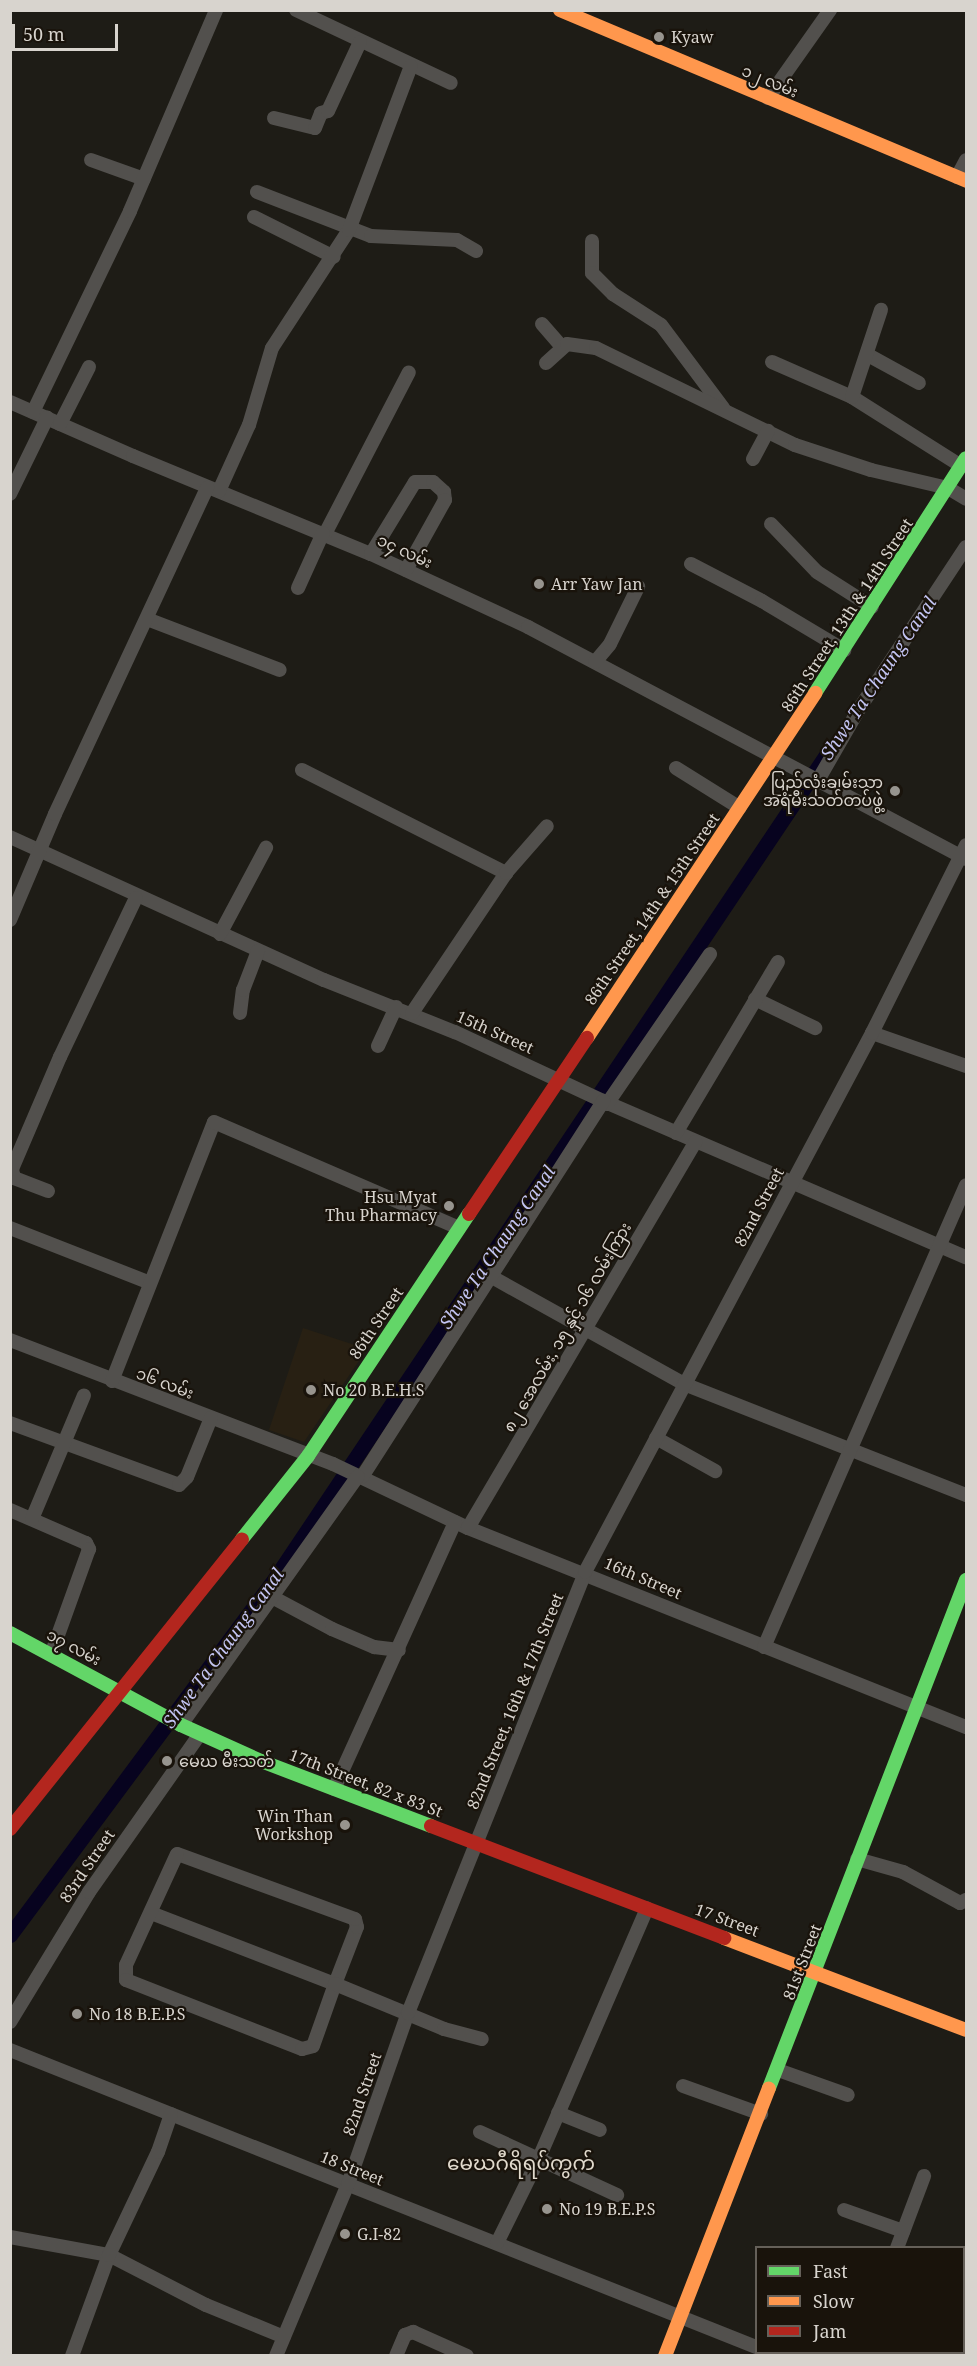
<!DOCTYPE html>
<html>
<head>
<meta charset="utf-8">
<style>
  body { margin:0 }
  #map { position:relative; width:977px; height:2366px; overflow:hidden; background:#1e1c16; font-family:"Noto Serif","Noto Sans Myanmar",serif }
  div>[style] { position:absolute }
  .built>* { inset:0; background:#282013 }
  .canal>* { height:15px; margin:-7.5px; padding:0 7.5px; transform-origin:7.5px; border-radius:7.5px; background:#07031f }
  .street>* { height:14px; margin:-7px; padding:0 7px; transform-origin:7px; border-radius:7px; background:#52504d }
  .fast>* { height:14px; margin:-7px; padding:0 7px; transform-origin:7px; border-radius:7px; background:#63d668 }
  .slow>* { height:14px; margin:-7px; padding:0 7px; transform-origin:7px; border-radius:7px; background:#ff974d }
  .jam>* { height:14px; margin:-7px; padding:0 7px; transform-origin:7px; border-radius:7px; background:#b3261e }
  .dots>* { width:16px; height:16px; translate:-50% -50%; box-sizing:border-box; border:3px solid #19130b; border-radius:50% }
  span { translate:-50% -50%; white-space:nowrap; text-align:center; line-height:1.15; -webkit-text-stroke:4.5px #19130b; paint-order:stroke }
  .poi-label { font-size:16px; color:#d8d4ce }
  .left { translate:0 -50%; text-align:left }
  .right { translate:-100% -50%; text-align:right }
  .street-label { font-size:16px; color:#d8d4ce }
  .water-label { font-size:18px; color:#c3c4f2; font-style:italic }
  .quarter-label { font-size:20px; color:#e2dbce }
  .frame { position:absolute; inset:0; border:12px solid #d8d4ce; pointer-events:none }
  .legend { position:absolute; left:755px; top:2246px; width:210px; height:108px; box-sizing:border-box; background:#19130b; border:2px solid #656059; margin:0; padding:8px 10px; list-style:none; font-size:18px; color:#d8d4ce }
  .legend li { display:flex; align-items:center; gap:12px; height:30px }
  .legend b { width:30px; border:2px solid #656059 }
  .scale { position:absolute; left:12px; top:24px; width:106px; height:27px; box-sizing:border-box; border:3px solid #d8d4ce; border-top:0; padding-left:8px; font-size:18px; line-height:21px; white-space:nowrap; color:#d8d4ce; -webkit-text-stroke:4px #19130b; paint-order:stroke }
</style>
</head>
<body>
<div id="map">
  <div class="built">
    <div style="clip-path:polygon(303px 1328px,367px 1349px,304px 1442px,269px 1430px)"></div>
  </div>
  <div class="canal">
    <div style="left:10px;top:1935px;width:437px;rotate:-53.4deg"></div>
    <div style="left:271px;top:1584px;width:1001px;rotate:-56.2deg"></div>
  </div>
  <div class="street">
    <div style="left:296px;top:10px;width:171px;rotate:25.2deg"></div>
    <div style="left:768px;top:98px;width:108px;rotate:-54.8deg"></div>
    <div style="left:274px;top:118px;width:42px;rotate:13.7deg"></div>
    <div style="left:315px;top:128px;width:16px;rotate:-68deg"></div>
    <div style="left:321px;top:113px;width:7px;rotate:-16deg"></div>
    <div style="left:328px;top:111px;width:76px;rotate:-65.1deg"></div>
    <div style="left:91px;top:160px;width:56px;rotate:19.7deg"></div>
    <div style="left:957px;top:177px;width:19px;rotate:-62deg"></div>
    <div style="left:257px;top:192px;width:122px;rotate:21.1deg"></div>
    <div style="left:371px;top:236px;width:86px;rotate:2.7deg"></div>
    <div style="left:457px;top:240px;width:22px;rotate:30deg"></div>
    <div style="left:254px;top:217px;width:89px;rotate:26.6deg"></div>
    <div style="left:592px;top:241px;width:32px;rotate:90deg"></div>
    <div style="left:592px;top:273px;width:30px;rotate:45deg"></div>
    <div style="left:613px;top:294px;width:57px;rotate:32.9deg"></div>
    <div style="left:661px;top:325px;width:104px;rotate:53.2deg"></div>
    <div style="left:542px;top:324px;width:30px;rotate:49deg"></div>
    <div style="left:868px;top:355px;width:58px;rotate:28.8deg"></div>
    <div style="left:772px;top:362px;width:87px;rotate:23.6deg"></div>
    <div style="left:852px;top:397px;width:129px;rotate:32.3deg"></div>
    <div style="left:546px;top:363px;width:28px;rotate:-42deg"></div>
    <div style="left:567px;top:344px;width:29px;rotate:8deg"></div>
    <div style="left:596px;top:348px;width:221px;rotate:26deg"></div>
    <div style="left:795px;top:445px;width:80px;rotate:18.2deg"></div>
    <div style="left:871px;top:470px;width:79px;rotate:13.2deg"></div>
    <div style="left:948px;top:488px;width:21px;rotate:31deg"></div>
    <div style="left:852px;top:397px;width:92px;rotate:-71.6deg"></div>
    <div style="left:10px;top:402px;width:134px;rotate:23.7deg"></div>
    <div style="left:133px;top:456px;width:257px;rotate:22.4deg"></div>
    <div style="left:371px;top:554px;width:173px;rotate:24.9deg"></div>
    <div style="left:528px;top:627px;width:496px;rotate:27.9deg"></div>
    <div style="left:33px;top:412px;width:223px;rotate:-64.2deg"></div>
    <div style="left:130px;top:211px;width:219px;rotate:-66.8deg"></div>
    <div style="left:60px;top:424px;width:64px;rotate:-63deg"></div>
    <div style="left:753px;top:459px;width:32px;rotate:-62deg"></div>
    <div style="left:219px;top:491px;width:72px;rotate:-65.6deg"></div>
    <div style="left:249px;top:425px;width:80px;rotate:-73.4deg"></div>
    <div style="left:272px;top:348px;width:141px;rotate:-56.9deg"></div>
    <div style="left:349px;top:230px;width:175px;rotate:-69.3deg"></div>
    <div style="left:10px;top:494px;width:85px;rotate:-64deg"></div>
    <div style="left:771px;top:524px;width:66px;rotate:46.2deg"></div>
    <div style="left:817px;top:572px;width:65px;rotate:32.5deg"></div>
    <div style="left:325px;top:534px;width:182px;rotate:-62.6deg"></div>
    <div style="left:371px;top:554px;width:84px;rotate:-58.6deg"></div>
    <div style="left:415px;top:482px;width:18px"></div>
    <div style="left:433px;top:482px;width:15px;rotate:42deg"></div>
    <div style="left:444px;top:492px;width:8px;rotate:83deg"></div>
    <div style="left:445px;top:500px;width:80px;rotate:119.1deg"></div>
    <div style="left:691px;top:564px;width:80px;rotate:27.5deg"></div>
    <div style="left:762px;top:601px;width:96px;rotate:30.9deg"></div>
    <div style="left:298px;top:588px;width:60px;rotate:-65.6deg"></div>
    <div style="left:147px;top:619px;width:142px;rotate:21deg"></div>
    <div style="left:595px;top:662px;width:23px;rotate:-50deg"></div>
    <div style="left:610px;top:644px;width:64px;rotate:-63.8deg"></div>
    <div style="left:676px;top:768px;width:75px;rotate:32deg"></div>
    <div style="left:302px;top:770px;width:229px;rotate:26.8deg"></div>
    <div style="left:817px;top:782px;width:84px;rotate:-60.1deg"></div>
    <div style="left:859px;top:709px;width:194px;rotate:-56.6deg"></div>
    <div style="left:10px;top:837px;width:345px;rotate:24.5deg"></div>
    <div style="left:324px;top:980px;width:141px;rotate:21.7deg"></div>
    <div style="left:455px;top:1032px;width:163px;rotate:25deg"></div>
    <div style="left:603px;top:1101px;width:395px;rotate:23.3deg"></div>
    <div style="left:10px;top:920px;width:115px;rotate:-67deg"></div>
    <div style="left:55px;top:814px;width:360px;rotate:-65deg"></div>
    <div style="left:220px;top:934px;width:98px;rotate:-61.9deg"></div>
    <div style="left:755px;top:999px;width:67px;rotate:25.8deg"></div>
    <div style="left:240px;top:1013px;width:23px;rotate:-83deg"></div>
    <div style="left:243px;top:990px;width:42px;rotate:-69deg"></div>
    <div style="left:412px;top:1013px;width:169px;rotate:-56.1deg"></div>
    <div style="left:506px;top:873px;width:62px;rotate:-48.9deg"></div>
    <div style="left:872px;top:1033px;width:100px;rotate:19.3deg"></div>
    <div style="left:378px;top:1046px;width:43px;rotate:-65.2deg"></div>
    <div style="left:607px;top:1104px;width:182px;rotate:-55.5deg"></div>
    <div style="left:676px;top:1133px;width:199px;rotate:-59.2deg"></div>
    <div style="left:48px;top:1191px;width:36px;rotate:-159deg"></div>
    <div style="left:14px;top:1178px;width:9px;rotate:-103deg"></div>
    <div style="left:12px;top:1169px;width:122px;rotate:-66.8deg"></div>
    <div style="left:60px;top:1057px;width:176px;rotate:-64.5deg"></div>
    <div style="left:10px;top:1228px;width:150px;rotate:21.4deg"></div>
    <div style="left:490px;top:1276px;width:222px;rotate:29.1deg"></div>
    <div style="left:684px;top:1384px;width:303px;rotate:21.5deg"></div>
    <div style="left:10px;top:1340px;width:346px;rotate:21deg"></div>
    <div style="left:333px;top:1464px;width:149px;rotate:25.4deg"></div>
    <div style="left:468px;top:1528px;width:536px;rotate:21.78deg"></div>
    <div style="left:112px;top:1381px;width:278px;rotate:-68.5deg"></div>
    <div style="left:214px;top:1122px;width:267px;rotate:23.4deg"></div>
    <div style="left:10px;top:1423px;width:180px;rotate:20.1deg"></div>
    <div style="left:179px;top:1485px;width:11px;rotate:-45deg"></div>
    <div style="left:187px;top:1477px;width:64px;rotate:-67.9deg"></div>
    <div style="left:656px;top:1438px;width:68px;rotate:29.2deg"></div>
    <div style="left:362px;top:1477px;width:447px;rotate:-57.3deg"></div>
    <div style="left:10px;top:1510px;width:83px;rotate:23.5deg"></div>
    <div style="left:86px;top:1543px;width:7px;rotate:63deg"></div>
    <div style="left:89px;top:1549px;width:109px;rotate:109.8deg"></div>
    <div style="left:32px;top:1519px;width:134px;rotate:-67.2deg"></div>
    <div style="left:468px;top:1528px;width:448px;rotate:-59.5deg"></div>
    <div style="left:272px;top:1597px;width:68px;rotate:28.1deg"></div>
    <div style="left:332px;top:1629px;width:46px;rotate:23.2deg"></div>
    <div style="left:374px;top:1647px;width:25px;rotate:7deg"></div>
    <div style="left:764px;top:1647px;width:504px;rotate:-66.38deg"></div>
    <div style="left:181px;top:1725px;width:305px;rotate:-54.6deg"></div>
    <div style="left:334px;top:1789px;width:293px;rotate:-65.6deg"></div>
    <div style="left:857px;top:1859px;width:48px;rotate:15.8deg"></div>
    <div style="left:903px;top:1872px;width:65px;rotate:28.5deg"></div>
    <div style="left:960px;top:1903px;width:7px;rotate:-27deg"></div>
    <div style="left:151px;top:1913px;width:197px;rotate:21.1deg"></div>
    <div style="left:335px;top:1984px;width:61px;rotate:-68.9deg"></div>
    <div style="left:357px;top:1927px;width:8px;rotate:-104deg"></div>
    <div style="left:355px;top:1919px;width:189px;rotate:-159.9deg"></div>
    <div style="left:177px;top:1854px;width:122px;rotate:114.7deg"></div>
    <div style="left:126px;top:1965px;width:15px;rotate:90deg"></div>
    <div style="left:126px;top:1980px;width:189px;rotate:21.4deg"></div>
    <div style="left:302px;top:2049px;width:11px;rotate:-15deg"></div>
    <div style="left:313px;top:2046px;width:66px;rotate:-70.5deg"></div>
    <div style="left:335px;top:1984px;width:118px;rotate:22.4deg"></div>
    <div style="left:444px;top:2029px;width:39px;rotate:15deg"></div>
    <div style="left:10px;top:2022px;width:152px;rotate:-58.7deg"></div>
    <div style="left:89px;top:1892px;width:193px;rotate:-54.9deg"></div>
    <div style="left:10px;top:2050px;width:803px;rotate:21.71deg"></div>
    <div style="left:778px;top:2070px;width:74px;rotate:19.7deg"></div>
    <div style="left:683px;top:2086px;width:83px;rotate:19.7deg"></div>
    <div style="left:558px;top:2113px;width:45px;rotate:22deg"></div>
    <div style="left:480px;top:2132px;width:151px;rotate:24.7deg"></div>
    <div style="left:844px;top:2210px;width:63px;rotate:19.6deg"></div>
    <div style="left:10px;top:2237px;width:101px;rotate:10.3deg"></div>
    <div style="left:109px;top:2255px;width:109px;rotate:27.3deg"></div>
    <div style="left:206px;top:2305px;width:84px;rotate:22.3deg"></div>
    <div style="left:497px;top:2243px;width:95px;rotate:-63.7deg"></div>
    <div style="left:539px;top:2158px;width:272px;rotate:-66.6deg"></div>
    <div style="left:897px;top:2248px;width:77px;rotate:-69.4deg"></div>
    <div style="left:770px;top:2352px;width:9px;rotate:27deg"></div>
    <div style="left:72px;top:2356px;width:108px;rotate:-69.9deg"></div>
    <div style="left:109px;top:2255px;width:114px;rotate:-64.6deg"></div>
    <div style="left:158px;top:2152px;width:40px;rotate:-71.1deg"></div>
    <div style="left:276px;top:2356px;width:186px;rotate:-67.3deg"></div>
    <div style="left:348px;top:2184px;width:181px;rotate:-70.7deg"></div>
    <div style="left:408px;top:2013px;width:475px;rotate:-68.1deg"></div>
    <div style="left:585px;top:1572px;width:611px;rotate:-61.97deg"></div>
    <div style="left:872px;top:1033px;width:210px;rotate:-63.4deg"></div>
    <div style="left:396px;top:2356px;width:23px;rotate:-67deg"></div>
    <div style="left:405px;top:2335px;width:9px;rotate:-21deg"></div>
    <div style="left:413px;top:2332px;width:59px;rotate:24deg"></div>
    <div style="left:859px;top:2356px;width:4px;rotate:-76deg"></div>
  </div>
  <div class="fast">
    <div style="left:815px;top:693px;width:279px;rotate:-57.3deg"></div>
    <div style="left:242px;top:1539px;width:106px;rotate:-51.5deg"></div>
    <div style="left:308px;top:1456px;width:291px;rotate:-56.4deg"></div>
    <div style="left:10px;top:1633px;width:194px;rotate:28.3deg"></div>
    <div style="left:181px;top:1725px;width:88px;rotate:24.2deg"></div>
    <div style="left:261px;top:1761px;width:182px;rotate:20.9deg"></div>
    <div style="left:769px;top:2088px;width:545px;rotate:-68.8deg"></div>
  </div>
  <div class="slow">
    <div style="left:560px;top:10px;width:441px;rotate:22.8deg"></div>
    <div style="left:587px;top:1038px;width:414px;rotate:-56.5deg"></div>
    <div style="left:724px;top:1938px;width:259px;rotate:20.8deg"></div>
    <div style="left:665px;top:2356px;width:287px;rotate:-68.8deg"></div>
  </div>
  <div class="jam">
    <div style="left:469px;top:1214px;width:212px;rotate:-56.2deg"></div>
    <div style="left:431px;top:1826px;width:314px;rotate:20.9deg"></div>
    <div style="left:10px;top:1829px;width:371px;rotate:-51.3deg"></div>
  </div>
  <div class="dots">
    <div style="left:659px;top:37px;background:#97948e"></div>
    <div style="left:539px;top:584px;background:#97948e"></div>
    <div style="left:895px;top:791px;background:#97948e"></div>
    <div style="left:449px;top:1206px;background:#97948e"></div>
    <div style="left:311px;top:1390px;background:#97948e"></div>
    <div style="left:167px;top:1761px;background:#97948e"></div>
    <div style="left:345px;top:1825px;background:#97948e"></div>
    <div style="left:77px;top:2014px;background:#97948e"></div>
    <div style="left:547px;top:2209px;background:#97948e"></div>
    <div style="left:345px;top:2234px;background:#97948e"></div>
  </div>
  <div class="poi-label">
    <span class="left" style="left:671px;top:37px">Kyaw</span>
    <span class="left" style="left:551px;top:584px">Arr Yaw Jan</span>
    <span class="right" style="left:883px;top:791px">ပြည်လုံးချမ်းသာ<br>အရံမီးသတ်တပ်ဖွဲ့</span>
    <span class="right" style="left:437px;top:1206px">Hsu Myat<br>Thu Pharmacy</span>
    <span class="left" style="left:323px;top:1390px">No 20 B.E.H.S</span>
    <span class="left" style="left:179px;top:1761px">မေဃ မီးသတ်</span>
    <span class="right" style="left:333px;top:1825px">Win Than<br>Workshop</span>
    <span class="left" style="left:89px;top:2014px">No 18 B.E.P.S</span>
    <span class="left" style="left:559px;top:2209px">No 19 B.E.P.S</span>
    <span class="left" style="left:357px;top:2234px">G.I-82</span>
  </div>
  <div class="street-label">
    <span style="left:770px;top:81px;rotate:23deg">၁၂ လမ်း</span>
    <span style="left:405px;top:551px;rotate:25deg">၁၄ လမ်း</span>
    <span style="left:847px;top:615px;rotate:-57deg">86th Street, 13th &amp; 14th Street</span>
    <span style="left:652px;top:909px;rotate:-56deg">86th Street, 14th &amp; 15th Street</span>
    <span style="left:495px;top:1032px;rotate:24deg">15th Street</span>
    <span style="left:759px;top:1207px;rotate:-62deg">82nd Street</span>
    <span style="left:376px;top:1323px;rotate:-56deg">86th Street</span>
    <span style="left:567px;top:1327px;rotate:-60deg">၈၂ အေလမ်း, ၁၅ နှင့် ၁၆ လမ်းကြား</span>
    <span style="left:165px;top:1383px;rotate:21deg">၁၆ လမ်း</span>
    <span style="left:643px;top:1578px;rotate:23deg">16th Street</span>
    <span style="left:74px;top:1647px;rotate:28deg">၁၇ လမ်း</span>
    <span style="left:515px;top:1701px;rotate:-68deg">82nd Street, 16th &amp; 17th Street</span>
    <span style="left:366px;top:1783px;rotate:21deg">17th Street, 82 x 83 St</span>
    <span style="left:87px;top:1866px;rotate:-56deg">83rd Street</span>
    <span style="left:727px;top:1920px;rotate:20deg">17 Street</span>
    <span style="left:802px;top:1962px;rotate:-69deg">81st Street</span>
    <span style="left:362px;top:2094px;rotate:-71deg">82nd Street</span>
    <span style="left:352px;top:2168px;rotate:22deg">18 Street</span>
  </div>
  <div class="water-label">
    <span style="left:878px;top:678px;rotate:-56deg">Shwe Ta Chaung Canal</span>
    <span style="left:497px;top:1247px;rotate:-56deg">Shwe Ta Chaung Canal</span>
    <span style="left:223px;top:1648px;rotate:-54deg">Shwe Ta Chaung Canal</span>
  </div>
  <div class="quarter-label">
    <span style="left:521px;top:2162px">မေဃဂီရိရပ်ကွက်</span>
  </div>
  <div class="frame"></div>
  <ul class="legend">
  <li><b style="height:8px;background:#63d668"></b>Fast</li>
  <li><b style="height:8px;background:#ff974d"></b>Slow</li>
  <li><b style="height:8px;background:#b3261e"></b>Jam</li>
  </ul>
  <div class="scale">50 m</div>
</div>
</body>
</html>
